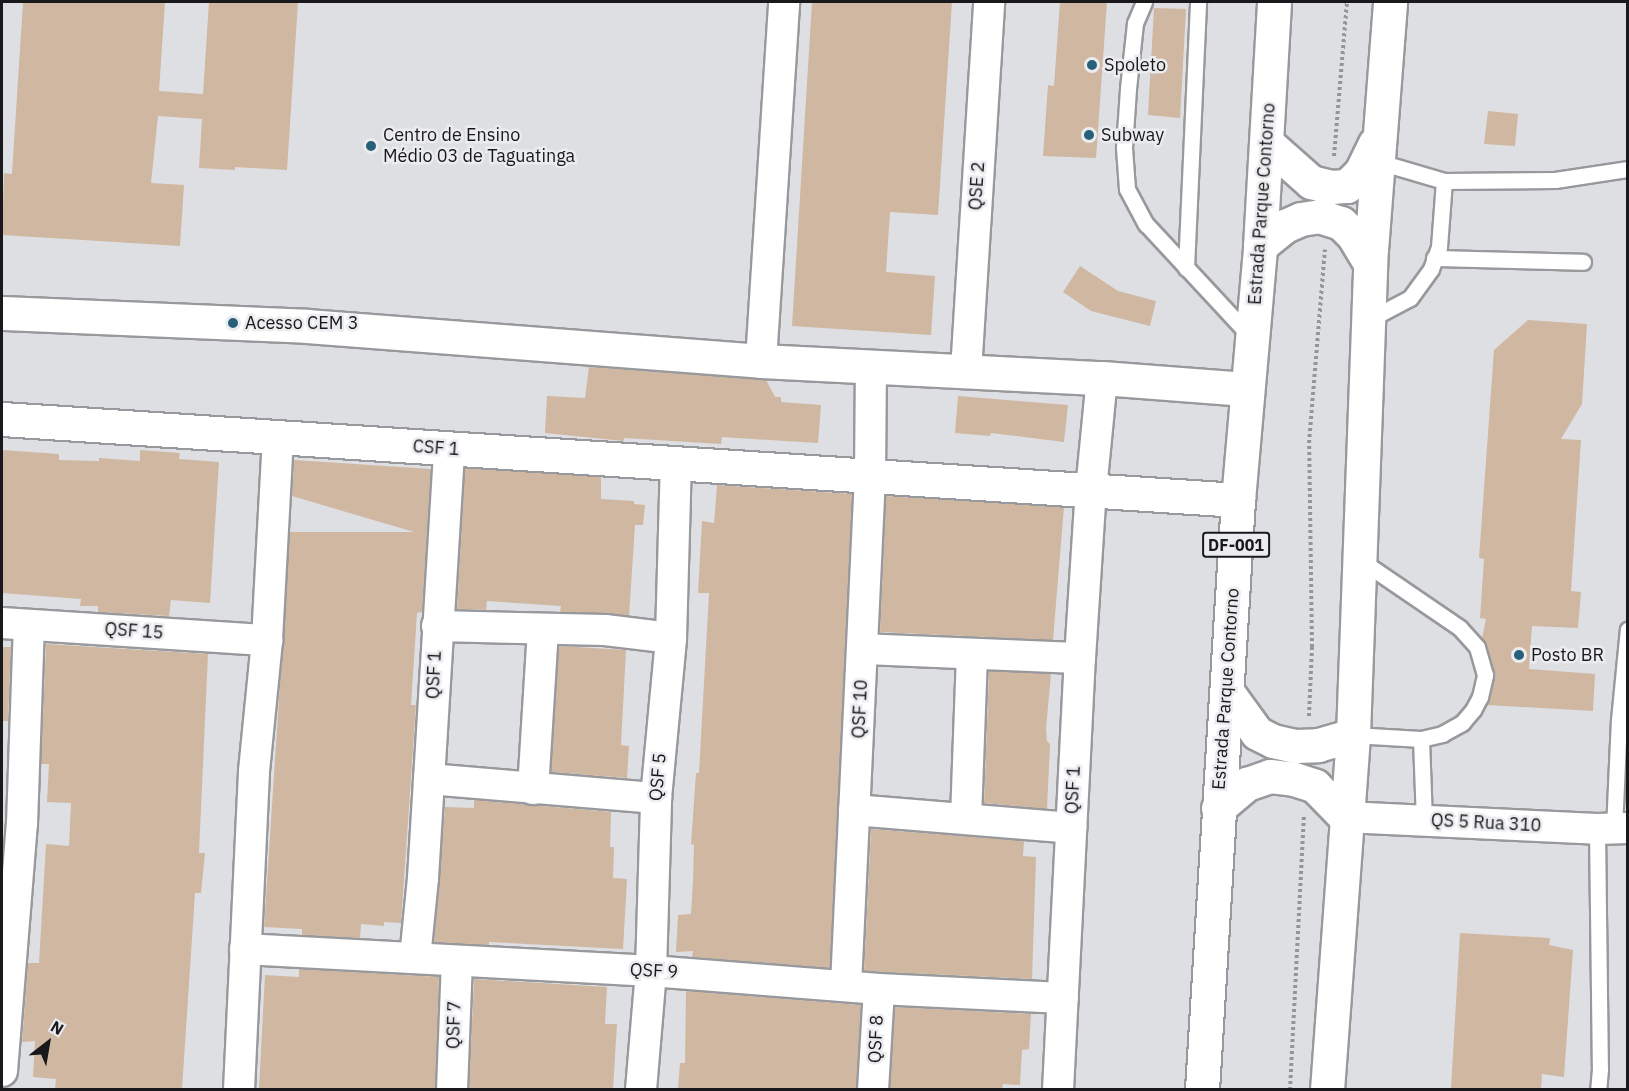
<!DOCTYPE html>
<html>
<head>
<meta charset="utf-8">
<style>
  body { margin:0 }
  #map { position:relative; width:1629px; height:1091px; overflow:hidden; background:#dedfe2; font-family:"IBM Plex Sans",sans-serif }
  div>[style] { position:absolute }
  .building>* { inset:0; background:#d0b7a2 }
  .path>* { height:4px; margin-top:-2px; transform-origin:0; background:repeating-linear-gradient(90deg,#959598 0 3px,transparent 0 6px) }
  .roads { filter:drop-shadow(2px 0 #98999c) drop-shadow(-2px 0 #98999c) drop-shadow(0 2px #98999c) drop-shadow(0 -2px #98999c) }
  .lane>* { height:15px; margin:-7.5px; padding:0 7.5px; transform-origin:7.5px; border-radius:7.5px; background:#fff }
  .street>* { height:30px; margin:-15px; padding:0 15px; transform-origin:15px; border-radius:15px; background:#fff }
  .secondary>* { height:33px; margin:-16.5px; padding:0 16.5px; transform-origin:16.5px; border-radius:16.5px; background:#fff }
  .highway>* { height:33px; margin:-16.5px; padding:0 16.5px; transform-origin:16.5px; border-radius:16.5px; background:#fff }
  .dots>* { width:16px; height:16px; translate:-50% -50%; box-sizing:border-box; border:3px solid #ebecef; border-radius:50% }
  span { translate:-50% -50%; white-space:nowrap; text-align:center; line-height:1.15; -webkit-text-stroke:5px #ebecef; paint-order:stroke }
  .shield-label span { padding:2px 4px; background:#ebecef; border:2px solid; border-radius:4px; -webkit-text-stroke-width:0 }
  .shield-label { font-size:16px; color:#19191b; font-weight:700 }
  .poi-label { font-size:18px; color:#19191b }
  .left { translate:0 -50%; text-align:left }
  .street-label { font-size:18px; color:#19191b }
  .frame { position:absolute; inset:0; border:3px solid #19191b; pointer-events:none }
  .north { position:absolute; left:18px; top:1013px; width:60px; height:60px; -webkit-text-stroke:4px #ebecef; paint-order:stroke; rotate:31deg; font-size:16px; font-weight:700; line-height:24px; text-align:center; color:#19191b }
  .north::after { content:''; display:block; margin:auto; width:21px; height:27px; background:#19191b; clip-path:polygon(50% 0,100% 100%,50% 72%,0 100%) }
</style>
</head>
<body>
<div id="map">
  <div class="building">
    <div style="clip-path:polygon(23px 2px,165px 2px,159px 91px,203px 94px,209px 2px,298px 2px,287px 170px,235px 167px,235px 170px,199px 168px,202px 119px,158px 116px,151px 183px,184px 185px,180px 246px,2px 235px,4px 173px,12px 174px)"></div>
    <div style="clip-path:polygon(812px 2px,952px 2px,938px 215px,890px 212px,886px 272px,935px 276px,931px 335px,792px 326px)"></div>
    <div style="clip-path:polygon(1060px 2px,1107px 2px,1096px 158px,1043px 156px,1048px 85px,1054px 86px)"></div>
    <div style="clip-path:polygon(1154px 8px,1186px 9px,1180px 118px,1148px 115px)"></div>
    <div style="clip-path:polygon(1488px 111px,1518px 114px,1515px 146px,1484px 144px)"></div>
    <div style="clip-path:polygon(1080px 266px,1118px 291px,1156px 301px,1150px 326px,1091px 311px,1063px 292px)"></div>
    <div style="clip-path:polygon(1528px 320px,1587px 324px,1582px 404px,1561px 439px,1581px 440px,1571px 591px,1581px 592px,1578px 628px,1532px 626px,1529px 669px,1595px 674px,1593px 711px,1487px 705px,1494px 673px,1482px 638px,1486px 619px,1480px 618px,1484px 559px,1479px 558px,1494px 350px)"></div>
    <div style="clip-path:polygon(589px 367px,766px 380px,775px 397px,781px 397px,781px 402px,821px 405px,818px 443px,722px 437px,721px 444px,624px 438px,624px 441px,545px 433px,547px 396px,585px 398px)"></div>
    <div style="clip-path:polygon(958px 396px,1068px 405px,1064px 442px,991px 433px,990px 436px,955px 433px)"></div>
    <div style="clip-path:polygon(2px 450px,59px 454px,59px 460px,99px 461px,99px 458px,140px 461px,140px 450px,180px 453px,179px 459px,219px 462px,210px 603px,171px 600px,169px 616px,98px 612px,98px 606px,80px 606px,81px 599px,2px 593px)"></div>
    <div style="clip-path:polygon(294px 460px,431px 469px,422px 612px,417px 613px,411px 705px,416px 705px,401px 923px,384px 922px,384px 926px,361px 924px,360px 938px,302px 935px,302px 929px,264px 927px,290px 532px,414px 532px,292px 496px)"></div>
    <div style="clip-path:polygon(465px 468px,601px 477px,601px 499px,634px 501px,634px 504px,645px 505px,643px 525px,635px 525px,629px 616px,560px 612px,561px 606px,487px 601px,486px 610px,457px 609px)"></div>
    <div style="clip-path:polygon(717px 485px,852px 494px,830px 968px,692px 957px,693px 951px,676px 952px,678px 915px,691px 914px,693px 880px,694px 845px,691px 844px,696px 773px,699px 773px,709px 593px,698px 593px,702px 521px,714px 523px)"></div>
    <div style="clip-path:polygon(886px 496px,1064px 507px,1053px 640px,880px 632px)"></div>
    <div style="clip-path:polygon(46px 644px,208px 654px,199px 853px,205px 853px,201px 893px,195px 893px,182px 1089px,55px 1089px,56px 1079px,33px 1077px,35px 1041px,22px 1042px,28px 963px,39px 963px,46px 844px,69px 846px,71px 803px,47px 802px,49px 764px,41px 764px)"></div>
    <div style="clip-path:polygon(559px 646px,626px 650px,621px 745px,629px 746px,627px 778px,551px 772px)"></div>
    <div style="clip-path:polygon(2px 647px,11px 647px,8px 721px,2px 721px)"></div>
    <div style="clip-path:polygon(989px 671px,1051px 674px,1046px 729px,1047px 741px,1050px 744px,1047px 809px,984px 803px)"></div>
    <div style="clip-path:polygon(474px 800px,611px 812px,610px 847px,614px 847px,613px 878px,627px 879px,623px 949px,489px 942px,489px 945px,434px 942px,445px 807px,474px 808px)"></div>
    <div style="clip-path:polygon(871px 829px,1024px 841px,1023px 856px,1036px 857px,1032px 979px,864px 971px)"></div>
    <div style="clip-path:polygon(1460px 933px,1550px 938px,1549px 945px,1573px 950px,1564px 1077px,1542px 1074px,1541px 1089px,1451px 1089px)"></div>
    <div style="clip-path:polygon(299px 969px,439px 977px,435px 1089px,259px 1089px,265px 975px,299px 977px)"></div>
    <div style="clip-path:polygon(474px 979px,607px 987px,605px 1024px,617px 1024px,613px 1089px,469px 1089px)"></div>
    <div style="clip-path:polygon(686px 991px,861px 1005px,856px 1089px,678px 1089px,680px 1063px,685px 1063px)"></div>
    <div style="clip-path:polygon(895px 1007px,1031px 1014px,1029px 1049px,1022px 1050px,1020px 1085px,1003px 1084px,1002px 1089px,890px 1089px)"></div>
  </div>
  <div class="path">
    <div style="left:1334px;top:156px;width:155px;rotate:-85.2deg"></div>
    <div style="left:1309px;top:716px;width:69px;rotate:-87.5deg"></div>
    <div style="left:1312px;top:647px;width:204px;rotate:-90.8deg"></div>
    <div style="left:1309px;top:443px;width:194px;rotate:-85.3deg"></div>
    <div style="left:1290px;top:1090px;width:274px;rotate:-87.1deg"></div>
  </div>
  <div class="roads">
    <div class="lane">
      <div style="left:1144px;top:2px;width:23px;rotate:113deg"></div>
      <div style="left:1135px;top:23px;width:66px;rotate:96.1deg"></div>
      <div style="left:1128px;top:89px;width:59px;rotate:93.9deg"></div>
      <div style="left:1124px;top:148px;width:41px;rotate:85.8deg"></div>
      <div style="left:1127px;top:189px;width:40px;rotate:62deg"></div>
      <div style="left:1146px;top:224px;width:154px;rotate:47.1deg"></div>
      <div style="left:1376px;top:161px;width:71px;rotate:16.4deg"></div>
      <div style="left:1444px;top:181px;width:111px;rotate:-0.5deg"></div>
      <div style="left:1555px;top:180px;width:74px;rotate:-8.6deg"></div>
      <div style="left:1434px;top:258px;width:149px;rotate:1.5deg"></div>
      <div style="left:1186px;top:268px;width:266px;rotate:-87.4deg"></div>
      <div style="left:1368px;top:320px;width:47px;rotate:-27.6deg"></div>
      <div style="left:1410px;top:298px;width:36px;rotate:-54deg"></div>
      <div style="left:1431px;top:269px;width:23px;rotate:-70deg"></div>
      <div style="left:1439px;top:247px;width:66px;rotate:-85.7deg"></div>
      <div style="left:1353px;top:735px;width:68px;rotate:3.4deg"></div>
      <div style="left:1421px;top:739px;width:22px;rotate:-13deg"></div>
      <div style="left:1442px;top:734px;width:23px;rotate:-29deg"></div>
      <div style="left:1462px;top:723px;width:17px;rotate:-50deg"></div>
      <div style="left:1473px;top:710px;width:15px;rotate:-62deg"></div>
      <div style="left:1480px;top:697px;width:23px;rotate:-77deg"></div>
      <div style="left:1485px;top:675px;width:29px;rotate:-106deg"></div>
      <div style="left:1477px;top:647px;width:25px;rotate:-132deg"></div>
      <div style="left:1460px;top:628px;width:122px;rotate:-145.7deg"></div>
      <div style="left:1421px;top:739px;width:80px;rotate:87.9deg"></div>
      <div style="left:1597px;top:829px;width:240px;rotate:89.3deg"></div>
      <div style="left:1600px;top:1069px;width:21px;rotate:95deg"></div>
      <div style="left:1614px;top:829px;width:109px;rotate:-87.4deg"></div>
      <div style="left:1619px;top:720px;width:91px;rotate:-84.4deg"></div>
    </div>
    <div class="street">
      <div style="left:761px;top:361px;width:360px;rotate:-86.3deg"></div>
      <div style="left:966px;top:371px;width:370px;rotate:-86.4deg"></div>
      <div style="left:2px;top:623px;width:266px;rotate:3.7deg"></div>
      <div style="left:437px;top:626px;width:168px;rotate:1.4deg"></div>
      <div style="left:605px;top:630px;width:66px;rotate:6.9deg"></div>
      <div style="left:863px;top:649px;width:217px;rotate:2.4deg"></div>
      <div style="left:429px;top:779px;width:228px;rotate:4.8deg"></div>
      <div style="left:533px;top:789px;width:159px;rotate:-86.4deg"></div>
      <div style="left:854px;top:810px;width:218px;rotate:4.7deg"></div>
      <div style="left:1345px;top:817px;width:252px;rotate:2.7deg"></div>
      <div style="left:1597px;top:829px;width:31px;rotate:-2deg"></div>
      <div style="left:966px;top:818px;width:164px;rotate:-87.9deg"></div>
      <div style="left:245px;top:949px;width:407px;rotate:3.1deg"></div>
      <div style="left:651px;top:971px;width:229px;rotate:4.5deg"></div>
      <div style="left:879px;top:989px;width:184px;rotate:2.8deg"></div>
      <div style="left:415px;top:958px;width:80px;rotate:-84.3deg"></div>
      <div style="left:423px;top:878px;width:430px;rotate:-86.5deg"></div>
      <div style="left:846px;top:985px;width:509px;rotate:-87.3deg"></div>
      <div style="left:870px;top:477px;width:110px;rotate:-89.5deg"></div>
      <div style="left:2px;top:1071px;width:248px;rotate:-85.4deg"></div>
      <div style="left:22px;top:824px;width:199px;rotate:-88deg"></div>
      <div style="left:239px;top:1090px;width:319px;rotate:-87.3deg"></div>
      <div style="left:254px;top:771px;width:132px;rotate:-84.3deg"></div>
      <div style="left:267px;top:640px;width:202px;rotate:-86.9deg"></div>
      <div style="left:452px;top:1090px;width:129px;rotate:-87.8deg"></div>
      <div style="left:641px;top:1090px;width:119px;rotate:-85.2deg"></div>
      <div style="left:651px;top:971px;width:173px;rotate:-88.3deg"></div>
      <div style="left:656px;top:798px;width:161px;rotate:-84.6deg"></div>
      <div style="left:671px;top:638px;width:174px;rotate:-88.4deg"></div>
      <div style="left:873px;top:1090px;width:101px;rotate:-86.6deg"></div>
      <div style="left:1058px;top:1090px;width:433px;rotate:-87.1deg"></div>
      <div style="left:1080px;top:658px;width:168px;rotate:-86.3deg"></div>
      <div style="left:1091px;top:490px;width:113px;rotate:-84.4deg"></div>
    </div>
    <div class="secondary">
      <div style="left:2px;top:313px;width:305px;rotate:2.4deg"></div>
      <div style="left:307px;top:326px;width:455px;rotate:4.4deg"></div>
      <div style="left:761px;top:361px;width:341px;rotate:2.9deg"></div>
      <div style="left:1102px;top:378px;width:144px;rotate:4.4deg"></div>
      <div style="left:2px;top:419px;width:1239px;rotate:3.75deg"></div>
    </div>
    <div class="highway">
      <div style="left:1267px;top:143px;width:59px;rotate:41.6deg"></div>
      <div style="left:1311px;top:182px;width:21px;rotate:14deg"></div>
      <div style="left:1331px;top:187px;width:16px;rotate:-4deg"></div>
      <div style="left:1347px;top:186px;width:20px;rotate:-45deg"></div>
      <div style="left:1361px;top:172px;width:32px;rotate:-64deg"></div>
      <div style="left:1260px;top:246px;width:32px;rotate:-39deg"></div>
      <div style="left:1285px;top:226px;width:17px;rotate:-24deg"></div>
      <div style="left:1301px;top:219px;width:18px;rotate:-9deg"></div>
      <div style="left:1319px;top:216px;width:23px;rotate:18deg"></div>
      <div style="left:1341px;top:223px;width:17px;rotate:45deg"></div>
      <div style="left:1353px;top:235px;width:33px;rotate:59deg"></div>
      <div style="left:1228px;top:693px;width:49px;rotate:54.1deg"></div>
      <div style="left:1257px;top:733px;width:18px;rotate:27deg"></div>
      <div style="left:1273px;top:741px;width:23px;rotate:13deg"></div>
      <div style="left:1295px;top:746px;width:23px;rotate:-2deg"></div>
      <div style="left:1318px;top:745px;width:36px;rotate:-16deg"></div>
      <div style="left:1218px;top:808px;width:38px;rotate:-40deg"></div>
      <div style="left:1247px;top:784px;width:24px;rotate:-19deg"></div>
      <div style="left:1270px;top:776px;width:24px;rotate:7deg"></div>
      <div style="left:1294px;top:779px;width:22px;rotate:18deg"></div>
      <div style="left:1315px;top:786px;width:43px;rotate:45.9deg"></div>
      <div style="left:1202px;top:1090px;width:591px;rotate:-86.51deg"></div>
      <div style="left:1238px;top:500px;width:255px;rotate:-85deg"></div>
      <div style="left:1260px;top:246px;width:244px;rotate:-86.7deg"></div>
      <div style="left:1327px;top:1090px;width:356px;rotate:-85.8deg"></div>
      <div style="left:1353px;top:735px;width:472px;rotate:-87.9deg"></div>
      <div style="left:1370px;top:263px;width:262px;rotate:-85.6deg"></div>
    </div>
  </div>
  <div class="dots">
    <div style="left:1092px;top:65px;background:#28607a"></div>
    <div style="left:1089px;top:135px;background:#28607a"></div>
    <div style="left:371px;top:146px;background:#28607a"></div>
    <div style="left:233px;top:323px;background:#28607a"></div>
    <div style="left:1519px;top:655px;background:#28607a"></div>
  </div>
  <div class="shield-label">
    <span style="left:1236px;top:545px">DF-001</span>
  </div>
  <div class="poi-label">
    <span class="left" style="left:1104px;top:65px">Spoleto</span>
    <span class="left" style="left:1101px;top:135px">Subway</span>
    <span class="left" style="left:383px;top:146px">Centro de Ensino<br>Médio 03 de Taguatinga</span>
    <span class="left" style="left:245px;top:323px">Acesso CEM 3</span>
    <span class="left" style="left:1531px;top:655px">Posto BR</span>
  </div>
  <div class="street-label">
    <span style="left:977px;top:186px;rotate:-86deg">QSE 2</span>
    <span style="left:1262px;top:204px;rotate:-86deg">Estrada Parque Contorno</span>
    <span style="left:436px;top:448px;rotate:4deg">CSF 1</span>
    <span style="left:134px;top:631px;rotate:4deg">QSF 15</span>
    <span style="left:434px;top:675px;rotate:-87deg">QSF 1</span>
    <span style="left:1226px;top:689px;rotate:-86deg">Estrada Parque Contorno</span>
    <span style="left:860px;top:709px;rotate:-87deg">QSF 10</span>
    <span style="left:658px;top:777px;rotate:-85deg">QSF 5</span>
    <span style="left:1073px;top:790px;rotate:-87deg">QSF 1</span>
    <span style="left:1486px;top:823px;rotate:3deg">QS 5 Rua 310</span>
    <span style="left:654px;top:971px;rotate:3deg">QSF 9</span>
    <span style="left:454px;top:1025px;rotate:-88deg">QSF 7</span>
    <span style="left:876px;top:1039px;rotate:-87deg">QSF 8</span>
  </div>
  <div class="frame"></div>
  <div class="north">N</div>
</div>
</body>
</html>
